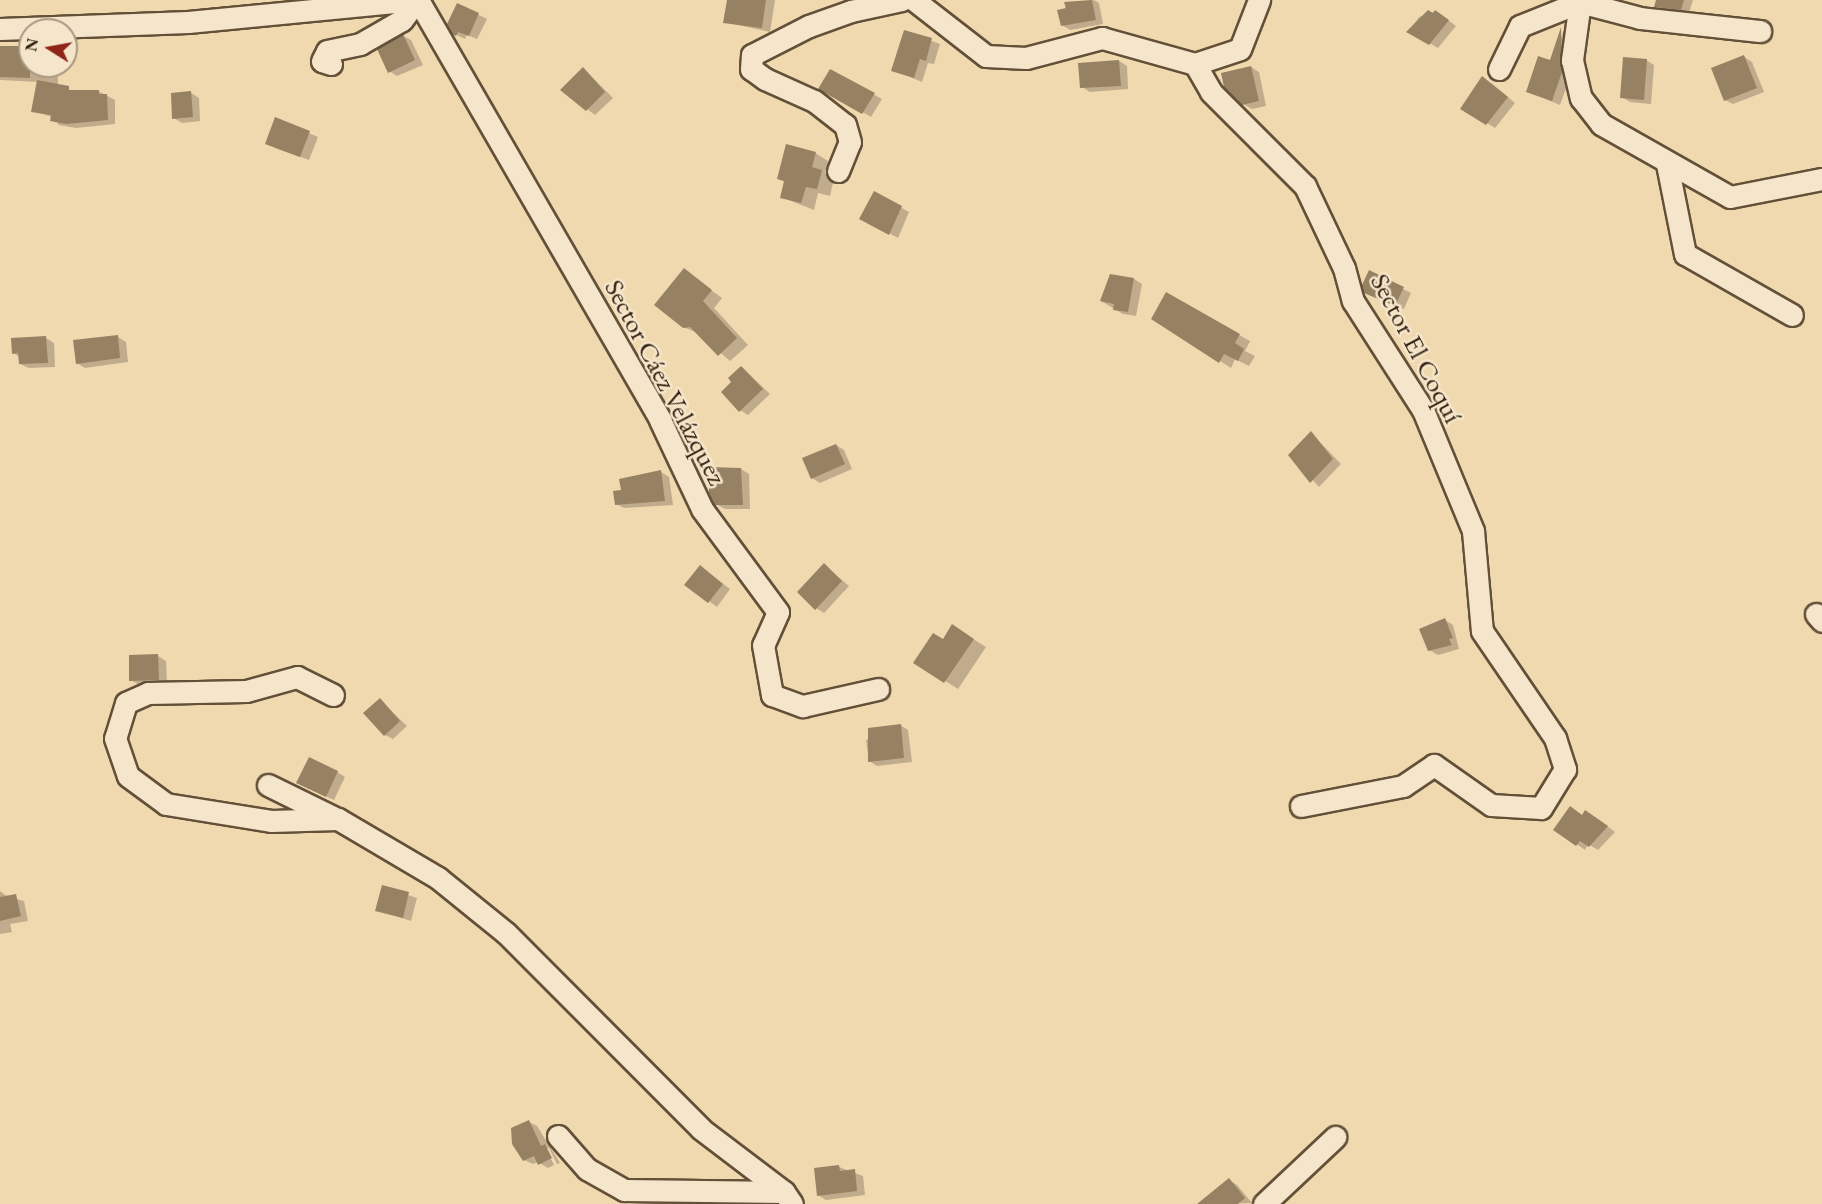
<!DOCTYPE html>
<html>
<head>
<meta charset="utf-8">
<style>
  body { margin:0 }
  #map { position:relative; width:1822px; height:1204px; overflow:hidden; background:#f0d8af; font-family:"EB Garamond",serif }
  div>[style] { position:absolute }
  .shadow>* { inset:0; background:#0003 }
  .building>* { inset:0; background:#968163 }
  .roads { filter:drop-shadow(2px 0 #635038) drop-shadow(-2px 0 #635038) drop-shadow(0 2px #635038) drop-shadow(0 -2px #635038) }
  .minor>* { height:21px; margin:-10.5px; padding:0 10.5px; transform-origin:10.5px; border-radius:10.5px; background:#f5e6cb }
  span { translate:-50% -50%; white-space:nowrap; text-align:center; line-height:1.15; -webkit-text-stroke:5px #f5e6cb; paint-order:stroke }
  .street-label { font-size:27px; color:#342211 }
  .north { position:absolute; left:18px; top:18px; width:60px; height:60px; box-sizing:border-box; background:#f5e6cb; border:2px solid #a89881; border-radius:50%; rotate:281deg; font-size:16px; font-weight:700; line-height:24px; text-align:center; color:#342211 }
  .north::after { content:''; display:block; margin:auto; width:21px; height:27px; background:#8f2418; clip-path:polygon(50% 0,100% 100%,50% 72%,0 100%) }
</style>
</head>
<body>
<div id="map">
  <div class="shadow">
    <div style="clip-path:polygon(728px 0,775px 0,770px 32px,725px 22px)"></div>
    <div style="clip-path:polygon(1094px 0,1099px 3px,1103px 24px,1070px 30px,1062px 25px,1066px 3px)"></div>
    <div style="clip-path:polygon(1658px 0,1693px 0,1689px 13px,1663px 11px,1656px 6px)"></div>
    <div style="clip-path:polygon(457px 4px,487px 19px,477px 39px,467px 35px,465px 39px,453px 33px)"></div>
    <div style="clip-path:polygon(1436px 11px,1456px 26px,1438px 48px,1409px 31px,1419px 17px)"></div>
    <div style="clip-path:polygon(1564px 30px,1571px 34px,1570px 77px,1560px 105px,1528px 92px,1551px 62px)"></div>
    <div style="clip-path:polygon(905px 31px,940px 44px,934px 64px,928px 63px,922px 82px,893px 70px)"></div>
    <div style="clip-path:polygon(403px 36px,411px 40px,423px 65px,397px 76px,389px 71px)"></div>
    <div style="clip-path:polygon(0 47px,30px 47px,30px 66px,58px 66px,58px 86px,75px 92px,98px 91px,115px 100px,115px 124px,76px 128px,59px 125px,52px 117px,33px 111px,38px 82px,0 80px)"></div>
    <div style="clip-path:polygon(1744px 57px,1752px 62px,1764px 92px,1733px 104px,1725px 100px)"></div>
    <div style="clip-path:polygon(1646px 60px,1654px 65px,1651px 104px,1630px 102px,1622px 97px)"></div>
    <div style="clip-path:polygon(1119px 61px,1127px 66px,1128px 89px,1090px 92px,1082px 87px)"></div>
    <div style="clip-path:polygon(1251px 67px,1259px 72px,1266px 106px,1252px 109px,1243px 104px)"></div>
    <div style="clip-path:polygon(584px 69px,613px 98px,595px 115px,562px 90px)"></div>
    <div style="clip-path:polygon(831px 71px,882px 99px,871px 117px,820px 88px)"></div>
    <div style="clip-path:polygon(1491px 83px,1515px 103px,1495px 128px,1463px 108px)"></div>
    <div style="clip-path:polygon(191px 93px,199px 98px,200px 121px,182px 123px,174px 118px)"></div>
    <div style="clip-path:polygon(276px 119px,318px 137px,309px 160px,275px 148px)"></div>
    <div style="clip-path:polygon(815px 153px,828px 161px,825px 173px,834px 178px,830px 196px,818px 193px,814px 210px,781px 197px,785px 182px,778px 179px)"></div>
    <div style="clip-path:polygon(874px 193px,909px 212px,898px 238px,861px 218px)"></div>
    <div style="clip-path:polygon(684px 270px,722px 298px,714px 308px,748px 345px,730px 361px,698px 333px,683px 327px)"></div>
    <div style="clip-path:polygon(1370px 272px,1411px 293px,1404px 309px,1374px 297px)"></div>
    <div style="clip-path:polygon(1134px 279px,1142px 284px,1136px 316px,1123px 314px,1101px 301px)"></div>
    <div style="clip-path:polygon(1166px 294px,1250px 341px,1245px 351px,1255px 356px,1249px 366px,1235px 359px,1231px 368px,1153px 318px)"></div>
    <div style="clip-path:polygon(118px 337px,126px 342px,128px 362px,85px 368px,77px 363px)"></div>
    <div style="clip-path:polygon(46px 338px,54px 343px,55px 367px,29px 368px,20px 364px,20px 357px,13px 353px)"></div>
    <div style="clip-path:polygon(742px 367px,770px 394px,748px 415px,740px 410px,733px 382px)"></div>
    <div style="clip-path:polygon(1311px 433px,1341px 464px,1319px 487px,1290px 455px)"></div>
    <div style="clip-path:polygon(836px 445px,844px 450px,852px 469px,820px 483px,812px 478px)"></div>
    <div style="clip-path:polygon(741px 469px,749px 474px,750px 509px,725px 509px,716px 504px)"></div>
    <div style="clip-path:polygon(661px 472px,669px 477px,673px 505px,624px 508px,616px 504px,622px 492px)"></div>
    <div style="clip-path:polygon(824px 565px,849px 586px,824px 613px,816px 608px)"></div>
    <div style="clip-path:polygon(700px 567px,730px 589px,717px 607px,686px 584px)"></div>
    <div style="clip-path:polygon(1445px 620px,1453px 625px,1459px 649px,1438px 655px,1429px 650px)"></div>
    <div style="clip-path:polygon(965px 634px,986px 647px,958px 689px,915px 662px)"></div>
    <div style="clip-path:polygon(158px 656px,166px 661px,167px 684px,139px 685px,131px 680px)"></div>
    <div style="clip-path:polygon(380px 700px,407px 726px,393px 739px,385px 735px)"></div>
    <div style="clip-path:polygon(900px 725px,908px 730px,912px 762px,877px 766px,869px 761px,866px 740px)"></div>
    <div style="clip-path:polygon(337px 772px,345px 777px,334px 800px,306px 787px)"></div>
    <div style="clip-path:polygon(1583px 816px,1594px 816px,1615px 832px,1598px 850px,1588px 844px,1585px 850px,1556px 830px)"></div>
    <div style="clip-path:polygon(383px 887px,417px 898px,411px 921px,377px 910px)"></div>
    <div style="clip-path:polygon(0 891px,8px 897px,24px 901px,28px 921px,10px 924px,12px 932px,0 934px)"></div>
    <div style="clip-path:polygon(529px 1122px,537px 1126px,560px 1163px,557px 1164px,549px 1148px,546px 1148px,554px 1165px,548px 1168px,538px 1162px,533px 1164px,524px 1160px)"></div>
    <div style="clip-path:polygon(839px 1167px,863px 1176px,865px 1195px,826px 1200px,818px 1195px)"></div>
    <div style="clip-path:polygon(1229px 1180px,1237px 1185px,1252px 1203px,1211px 1204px)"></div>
  </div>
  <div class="building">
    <div style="clip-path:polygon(727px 0,766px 0,762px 28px,723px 23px)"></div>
    <div style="clip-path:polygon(1092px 0,1096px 20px,1061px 26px,1057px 10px,1066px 8px,1064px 2px)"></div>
    <div style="clip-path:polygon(1656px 0,1684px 0,1681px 10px,1654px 7px)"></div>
    <div style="clip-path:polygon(457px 3px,479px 13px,469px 36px,458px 32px,456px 36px,452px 34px,447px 24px)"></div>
    <div style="clip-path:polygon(1428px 10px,1433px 13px,1435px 10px,1449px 20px,1429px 45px,1406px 32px)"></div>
    <div style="clip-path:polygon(1561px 27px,1562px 72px,1552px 101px,1526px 92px,1538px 56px,1550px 60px)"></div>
    <div style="clip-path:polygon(904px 30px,932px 38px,926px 61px,920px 59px,914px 78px,891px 71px)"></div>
    <div style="clip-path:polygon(403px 34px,415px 60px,388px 73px,377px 49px)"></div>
    <div style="clip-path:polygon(0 46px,30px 46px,30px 78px,0 77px)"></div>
    <div style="clip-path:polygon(1744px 55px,1757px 88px,1724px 101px,1711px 68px)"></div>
    <div style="clip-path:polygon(1623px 57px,1647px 59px,1644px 100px,1620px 98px)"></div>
    <div style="clip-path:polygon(1119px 60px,1121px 86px,1080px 88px,1078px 63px)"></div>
    <div style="clip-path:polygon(1251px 66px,1259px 101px,1242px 105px,1224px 87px,1221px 73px)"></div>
    <div style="clip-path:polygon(583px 67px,605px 92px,586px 111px,560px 90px)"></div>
    <div style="clip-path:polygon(830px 69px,875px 93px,862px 114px,818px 89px)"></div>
    <div style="clip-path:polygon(1482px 76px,1508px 97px,1486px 125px,1460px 109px)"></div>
    <div style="clip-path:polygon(37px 80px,69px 86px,69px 90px,99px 90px,99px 94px,107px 94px,108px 120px,66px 124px,50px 121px,51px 115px,31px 112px)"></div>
    <div style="clip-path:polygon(191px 91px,193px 117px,172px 119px,171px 93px)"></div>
    <div style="clip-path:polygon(275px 117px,310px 131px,300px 157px,265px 144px)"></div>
    <div style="clip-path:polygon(786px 144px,816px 152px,812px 167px,822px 170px,817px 189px,806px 187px,801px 203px,780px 198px,784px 181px,777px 179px)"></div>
    <div style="clip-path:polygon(874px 191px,902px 206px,889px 235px,859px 219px)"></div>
    <div style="clip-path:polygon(684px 268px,712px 290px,703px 301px,737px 338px,718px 356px,690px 327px,683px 328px,654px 305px)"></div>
    <div style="clip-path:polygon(1369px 270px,1404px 287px,1395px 306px,1364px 293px,1362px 285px)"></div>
    <div style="clip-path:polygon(1110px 274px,1134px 278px,1128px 312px,1113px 310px,1114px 304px,1100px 301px)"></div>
    <div style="clip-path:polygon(1166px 292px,1240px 334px,1235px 343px,1244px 349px,1238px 361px,1224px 354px,1219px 363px,1151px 319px)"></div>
    <div style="clip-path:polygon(118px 335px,120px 358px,76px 364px,73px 340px)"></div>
    <div style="clip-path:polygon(46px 336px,48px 363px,19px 364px,18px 353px,12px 354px,11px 338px)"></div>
    <div style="clip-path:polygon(741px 366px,763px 389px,739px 412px,721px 392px,731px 382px,728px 378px)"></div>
    <div style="clip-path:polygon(1311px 431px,1333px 459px,1310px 483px,1288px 455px)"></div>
    <div style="clip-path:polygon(836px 444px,845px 464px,811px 479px,802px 458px)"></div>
    <div style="clip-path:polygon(709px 467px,741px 468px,743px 505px,715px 505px,709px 493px)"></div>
    <div style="clip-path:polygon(661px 470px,665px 501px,615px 505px,613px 491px,621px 490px,619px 479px)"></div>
    <div style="clip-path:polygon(824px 563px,842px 581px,815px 610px,797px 592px)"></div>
    <div style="clip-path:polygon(700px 565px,723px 584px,708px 603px,684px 585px)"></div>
    <div style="clip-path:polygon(1445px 618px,1453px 638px,1449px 639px,1452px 645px,1428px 651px,1419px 629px)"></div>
    <div style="clip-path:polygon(952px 624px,974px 639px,944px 683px,913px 663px,933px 633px,943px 639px)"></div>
    <div style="clip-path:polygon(158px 654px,159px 680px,129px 681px,129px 655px)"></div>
    <div style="clip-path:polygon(380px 698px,400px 721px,384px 736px,363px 713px)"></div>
    <div style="clip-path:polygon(901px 724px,904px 758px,868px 762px,868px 728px)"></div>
    <div style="clip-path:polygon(309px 757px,338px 771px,326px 797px,296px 783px)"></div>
    <div style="clip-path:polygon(1570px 806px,1582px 815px,1585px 810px,1608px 826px,1589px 847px,1580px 841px,1576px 846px,1553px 830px)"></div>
    <div style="clip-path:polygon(382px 885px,409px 892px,403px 918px,375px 911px)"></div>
    <div style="clip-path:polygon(16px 894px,21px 916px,0 921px,0 897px)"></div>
    <div style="clip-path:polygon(529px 1120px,541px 1146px,545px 1144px,552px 1158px,538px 1165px,534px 1156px,523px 1161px,512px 1144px,511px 1128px)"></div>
    <div style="clip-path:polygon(839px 1165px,840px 1171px,855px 1169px,857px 1191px,817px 1196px,814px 1168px)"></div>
    <div style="clip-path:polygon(1229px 1178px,1245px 1198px,1238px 1204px,1197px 1204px)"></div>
  </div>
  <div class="roads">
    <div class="minor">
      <div style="left:418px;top:0;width:485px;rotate:60deg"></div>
      <div style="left:660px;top:420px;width:98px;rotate:64.7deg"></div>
      <div style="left:702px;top:509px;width:128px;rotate:53.6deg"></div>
      <div style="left:778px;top:612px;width:36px;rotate:114deg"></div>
      <div style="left:763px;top:645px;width:51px;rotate:79.8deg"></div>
      <div style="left:772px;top:695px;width:33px;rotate:20deg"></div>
      <div style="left:803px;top:706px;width:77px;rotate:-12.8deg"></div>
      <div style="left:914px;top:0;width:91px;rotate:37.9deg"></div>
      <div style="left:986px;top:56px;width:40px;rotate:2.9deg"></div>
      <div style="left:1026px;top:58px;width:79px;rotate:-14.7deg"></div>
      <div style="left:1102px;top:38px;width:97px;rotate:15.6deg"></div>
      <div style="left:1195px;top:64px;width:47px;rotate:-18.4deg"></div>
      <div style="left:1240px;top:49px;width:53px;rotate:-68.8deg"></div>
      <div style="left:1580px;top:2px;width:59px;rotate:97.9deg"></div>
      <div style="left:1572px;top:60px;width:39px;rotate:77deg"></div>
      <div style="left:1581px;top:98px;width:33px;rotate:52deg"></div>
      <div style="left:1601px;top:124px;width:148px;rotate:29.5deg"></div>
      <div style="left:1730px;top:197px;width:94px;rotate:-11.1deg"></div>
      <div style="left:0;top:29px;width:188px;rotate:-2.1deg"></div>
      <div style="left:188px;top:22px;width:228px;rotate:-5.5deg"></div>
      <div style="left:331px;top:64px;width:9px;rotate:-162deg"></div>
      <div style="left:322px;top:61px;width:11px;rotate:-63deg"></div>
      <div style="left:327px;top:51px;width:34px;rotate:-12deg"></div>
      <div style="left:360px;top:44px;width:48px;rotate:-29.7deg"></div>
      <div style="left:402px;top:20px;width:25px;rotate:-53deg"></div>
      <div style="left:1195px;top:64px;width:32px;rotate:60deg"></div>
      <div style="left:1211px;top:92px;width:133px;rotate:45deg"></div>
      <div style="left:1305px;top:186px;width:91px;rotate:64.6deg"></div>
      <div style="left:1344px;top:268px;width:34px;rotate:75deg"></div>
      <div style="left:1353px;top:301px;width:130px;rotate:57.3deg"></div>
      <div style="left:1423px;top:410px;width:131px;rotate:67.5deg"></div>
      <div style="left:1473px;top:531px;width:100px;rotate:84.9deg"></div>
      <div style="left:1482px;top:631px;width:130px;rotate:55.7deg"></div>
      <div style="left:1555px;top:738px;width:33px;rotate:72deg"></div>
      <div style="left:1565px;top:769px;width:46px;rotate:121.6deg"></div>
      <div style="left:1541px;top:808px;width:50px;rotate:-176.6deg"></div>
      <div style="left:1491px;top:805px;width:70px;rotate:-144.9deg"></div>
      <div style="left:1434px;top:765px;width:37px;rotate:146deg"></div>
      <div style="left:1403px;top:786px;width:104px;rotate:168.9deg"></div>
      <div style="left:1499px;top:69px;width:48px;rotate:-64deg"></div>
      <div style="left:1520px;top:26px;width:65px;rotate:-21.8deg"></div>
      <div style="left:1580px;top:2px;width:62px;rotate:14.9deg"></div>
      <div style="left:1640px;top:18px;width:121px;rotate:6.2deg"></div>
      <div style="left:1667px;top:164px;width:92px;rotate:78.7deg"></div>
      <div style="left:1685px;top:254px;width:123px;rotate:29.7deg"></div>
      <div style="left:838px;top:171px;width:31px;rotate:-68deg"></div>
      <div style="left:850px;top:142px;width:18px;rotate:-106deg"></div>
      <div style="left:845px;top:125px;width:39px;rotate:-142deg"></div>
      <div style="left:814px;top:101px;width:54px;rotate:-155.8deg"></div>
      <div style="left:765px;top:79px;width:17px;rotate:-144deg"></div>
      <div style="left:751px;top:69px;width:14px;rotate:-86deg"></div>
      <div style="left:752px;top:55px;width:64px;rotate:-27deg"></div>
      <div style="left:809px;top:26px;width:45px;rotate:-19.7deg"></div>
      <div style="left:851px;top:11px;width:52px;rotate:-12.2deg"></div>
      <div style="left:1816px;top:614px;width:9px;rotate:49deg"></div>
      <div style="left:333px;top:695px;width:40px;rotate:-153.4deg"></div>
      <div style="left:297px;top:677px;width:53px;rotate:164.6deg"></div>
      <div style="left:246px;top:691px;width:98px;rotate:178.8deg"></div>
      <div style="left:148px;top:693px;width:24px;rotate:156deg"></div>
      <div style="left:126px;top:703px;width:37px;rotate:107deg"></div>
      <div style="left:115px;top:738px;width:40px;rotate:71.1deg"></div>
      <div style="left:128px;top:776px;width:47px;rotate:36.4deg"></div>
      <div style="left:166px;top:804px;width:106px;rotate:9.2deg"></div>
      <div style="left:271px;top:821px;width:67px;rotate:-1.7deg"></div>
      <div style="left:338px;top:819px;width:116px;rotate:30.5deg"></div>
      <div style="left:438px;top:878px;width:87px;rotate:39deg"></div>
      <div style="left:506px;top:933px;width:276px;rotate:45.1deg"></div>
      <div style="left:701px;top:1129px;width:104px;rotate:37.2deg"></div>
      <div style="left:784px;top:1192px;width:14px;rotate:56deg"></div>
      <div style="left:268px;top:785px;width:75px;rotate:26.2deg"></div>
      <div style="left:558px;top:1136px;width:44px;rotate:48.7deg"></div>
      <div style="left:587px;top:1169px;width:43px;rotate:29.6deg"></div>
      <div style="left:624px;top:1190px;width:160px;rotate:0.7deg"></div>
      <div style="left:1264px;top:1204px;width:98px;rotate:-43.3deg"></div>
    </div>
  </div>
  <div class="street-label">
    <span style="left:1417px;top:348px;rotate:62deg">Sector El Coquí</span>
    <span style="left:666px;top:382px;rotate:62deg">Sector Cáez Velázquez</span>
  </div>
  <div class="north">N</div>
</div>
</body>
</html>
